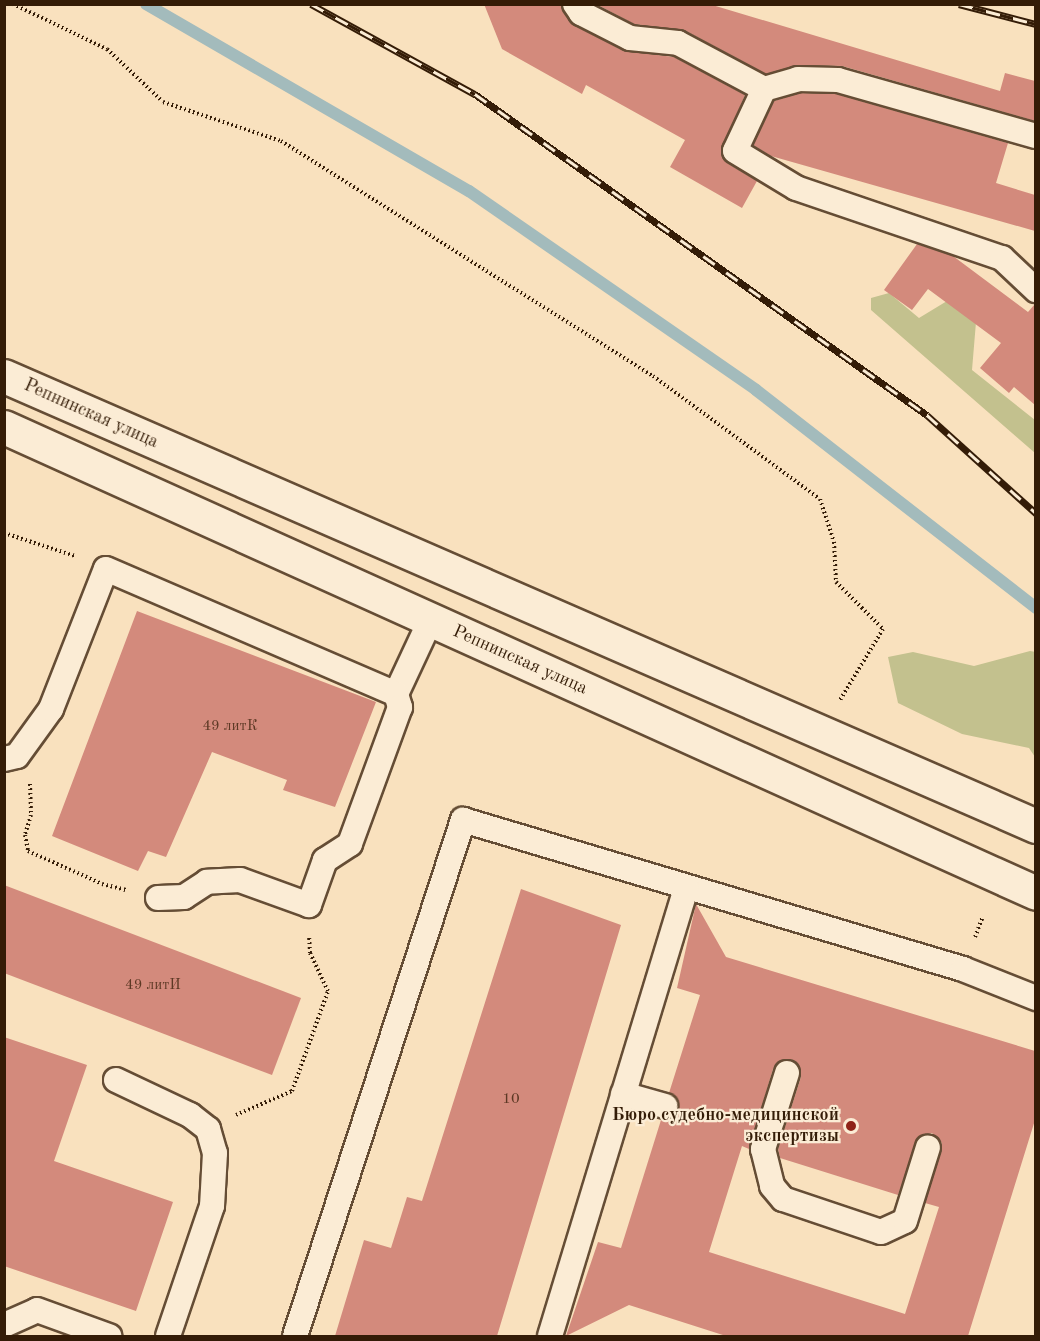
<!DOCTYPE html>
<html>
<head>
<meta charset="utf-8">
<style>
  body { margin:0 }
  #map { position:relative; width:1040px; height:1341px; overflow:hidden; background:#f9e1be; font-family:"Old Standard TT",serif }
  div>[style] { position:absolute }
  .green>* { inset:0; background:#c3c18e }
  .stream>* { height:12px; margin:-6px; padding:0 6px; transform-origin:6px; border-radius:6px; background:#a3bbbc }
  .building>* { inset:0; background:#d38a7c }
  .path>* { height:4px; margin-top:-2px; transform-origin:0; background:repeating-linear-gradient(90deg,#341c07 0 1.5px,transparent 0 4.5px) }
  .roads { filter:drop-shadow(2px 0 #654d35) drop-shadow(-2px 0 #654d35) drop-shadow(0 2px #654d35) drop-shadow(0 -2px #654d35) }
  .service>* { height:24px; margin:-12px; padding:0 12px; transform-origin:12px; border-radius:12px; background:#fbecd5 }
  .tertiary>* { height:33px; margin:-16.5px; padding:0 16.5px; transform-origin:16.5px; border-radius:16.5px; background:#fbecd5 }
  .rail>* { height:7px; margin-top:-3.5px; transform-origin:0; background:repeating-linear-gradient(90deg,#fbecd5 0 14px,#341c07 0 28px); box-sizing:border-box; border-block:2px solid #341c07 }
  .dots>* { width:16px; height:16px; translate:-50% -50%; box-sizing:border-box; border:3px solid #fbecd5; border-radius:50% }
  span { translate:-50% -50%; white-space:nowrap; text-align:center; line-height:1.15; -webkit-text-stroke:4.5px #fbecd5; paint-order:stroke }
  .number-label { font-size:15px; color:#5c3824 }
  .number-label span { -webkit-text-stroke-width:0 }
  .street-label { font-size:18px; color:#341c07 }
  .poi-label { font-size:18px; color:#341c07; font-weight:700 }
  .right { translate:-100% -50%; text-align:right }
  .frame { position:absolute; inset:0; border:6px solid #341c07; pointer-events:none }
</style>
</head>
<body>
<div id="map">
  <div class="green">
    <div style="clip-path:polygon(889px 293px,919px 318px,947px 301px,976px 322px,972px 370px,1035px 420px,1035px 453px,871px 310px,871px 298px)"></div>
    <div style="clip-path:polygon(1030px 651px,1036px 652px,1035px 757px,1029px 748px,962px 734px,898px 703px,888px 657px,913px 652px,974px 666px)"></div>
  </div>
  <div class="stream">
    <div style="left:146px;top:4px;width:373px;rotate:30.1deg"></div>
    <div style="left:469px;top:191px;width:349px;rotate:34.7deg"></div>
    <div style="left:756px;top:390px;width:355px;rotate:37.9deg"></div>
  </div>
  <div class="building">
    <div style="clip-path:polygon(484px 4px,561px 4px,574px 25px,624px 51px,674px 57px,745px 95px,721px 151px,727px 163px,757px 181px,742px 208px,670px 167px,685px 140px,586px 85px,582px 94px,502px 49px)"></div>
    <div style="clip-path:polygon(596px 4px,709px 4px,1000px 91px,1005px 73px,1035px 81px,1035px 121px,842px 66px,798px 65px,766px 74px,684px 30px,634px 24px)"></div>
    <div style="clip-path:polygon(800px 93px,836px 94px,1008px 143px,996px 183px,1035px 195px,1035px 231px,771px 156px,753px 145px,774px 101px)"></div>
    <div style="clip-path:polygon(917px 244px,953px 256px,1028px 312px,1035px 304px,1035px 405px,1014px 387px,1009px 393px,980px 368px,1001px 343px,928px 289px,912px 310px,884px 290px)"></div>
    <div style="clip-path:polygon(137px 611px,376px 702px,335px 807px,283px 790px,287px 780px,212px 752px,166px 857px,148px 851px,138px 871px,52px 836px)"></div>
    <div style="clip-path:polygon(4px 885px,301px 998px,272px 1075px,4px 973px)"></div>
    <div style="clip-path:polygon(521px 889px,621px 925px,497px 1336px,335px 1336px,364px 1240px,391px 1248px,407px 1197px,422px 1201px)"></div>
    <div style="clip-path:polygon(evenodd,696px 904px,726px 957px,1035px 1051px,1035px 1120px,968px 1336px,726px 1336px,629px 1305px,566px 1336px,598px 1242px,621px 1248px,661px 1120px,669px 1120px,678px 1110px,679px 1102px,669px 1093px,700px 995px,677px 988px,696px 904px,784px 1059px,798px 1064px,801px 1077px,778px 1149px,780px 1158px,898px 1195px,918px 1137px,932px 1133px,942px 1143px,925px 1203px,939px 1207px,905px 1314px,709px 1252px,742px 1146px,749px 1149px,773px 1069px,784px 1059px)"></div>
    <div style="clip-path:polygon(4px 1037px,87px 1065px,54px 1161px,173px 1202px,136px 1311px,4px 1266px)"></div>
  </div>
  <div class="path">
    <div style="left:13px;top:4px;width:104px;rotate:25.6deg"></div>
    <div style="left:107px;top:49px;width:77px;rotate:43.4deg"></div>
    <div style="left:163px;top:102px;width:124px;rotate:18.3deg"></div>
    <div style="left:281px;top:141px;width:440px;rotate:32.3deg"></div>
    <div style="left:653px;top:376px;width:207px;rotate:36.4deg"></div>
    <div style="left:820px;top:499px;width:45px;rotate:72deg"></div>
    <div style="left:834px;top:542px;width:40px;rotate:87.1deg"></div>
    <div style="left:836px;top:582px;width:66px;rotate:45deg"></div>
    <div style="left:883px;top:629px;width:83px;rotate:121.2deg"></div>
    <div style="left:4px;top:533px;width:75px;rotate:17.9deg"></div>
    <div style="left:30px;top:784px;width:31px;rotate:88deg"></div>
    <div style="left:31px;top:815px;width:21px;rotate:107deg"></div>
    <div style="left:25px;top:835px;width:16px;rotate:79deg"></div>
    <div style="left:28px;top:851px;width:81px;rotate:24deg"></div>
    <div style="left:102px;top:884px;width:25px;rotate:14deg"></div>
    <div style="left:975px;top:937px;width:22px;rotate:-69deg"></div>
    <div style="left:236px;top:1115px;width:61px;rotate:-23.2deg"></div>
    <div style="left:292px;top:1091px;width:106px;rotate:-70.2deg"></div>
    <div style="left:328px;top:991px;width:42px;rotate:-115.3deg"></div>
    <div style="left:310px;top:953px;width:17px;rotate:-93deg"></div>
  </div>
  <div class="roads">
    <div class="service">
      <div style="left:575px;top:4px;width:11px;rotate:56deg"></div>
      <div style="left:581px;top:13px;width:55px;rotate:27deg"></div>
      <div style="left:630px;top:38px;width:48px;rotate:5.9deg"></div>
      <div style="left:678px;top:43px;width:98px;rotate:28.1deg"></div>
      <div style="left:764px;top:89px;width:68px;rotate:115.1deg"></div>
      <div style="left:735px;top:151px;width:71px;rotate:31.2deg"></div>
      <div style="left:796px;top:188px;width:218px;rotate:18.8deg"></div>
      <div style="left:1002px;top:258px;width:47px;rotate:43.3deg"></div>
      <div style="left:764px;top:89px;width:35px;rotate:-16deg"></div>
      <div style="left:798px;top:79px;width:40px;rotate:1.4deg"></div>
      <div style="left:838px;top:80px;width:206px;rotate:15.8deg"></div>
      <div style="left:396px;top:694px;width:83px;rotate:-65deg"></div>
      <div style="left:4px;top:759px;width:13px;rotate:-13deg"></div>
      <div style="left:17px;top:756px;width:58px;rotate:-54.1deg"></div>
      <div style="left:51px;top:709px;width:150px;rotate:-68.6deg"></div>
      <div style="left:106px;top:569px;width:316px;rotate:23.3deg"></div>
      <div style="left:396px;top:694px;width:14px;rotate:73deg"></div>
      <div style="left:400px;top:707px;width:146px;rotate:110.1deg"></div>
      <div style="left:350px;top:844px;width:30px;rotate:147deg"></div>
      <div style="left:325px;top:860px;width:48px;rotate:109.6deg"></div>
      <div style="left:309px;top:905px;width:73px;rotate:-160.1deg"></div>
      <div style="left:240px;top:880px;width:33px;rotate:177deg"></div>
      <div style="left:207px;top:882px;width:27px;rotate:147deg"></div>
      <div style="left:184px;top:897px;width:26px;rotate:178deg"></div>
      <div style="left:787px;top:1073px;width:80px;rotate:107.5deg"></div>
      <div style="left:763px;top:1149px;width:38px;rotate:76deg"></div>
      <div style="left:772px;top:1186px;width:17px;rotate:50deg"></div>
      <div style="left:783px;top:1199px;width:103px;rotate:18.6deg"></div>
      <div style="left:881px;top:1232px;width:26px;rotate:-25deg"></div>
      <div style="left:905px;top:1221px;width:77px;rotate:-72.7deg"></div>
      <div style="left:116px;top:1080px;width:82px;rotate:25.3deg"></div>
      <div style="left:190px;top:1115px;width:23px;rotate:38deg"></div>
      <div style="left:208px;top:1129px;width:25px;rotate:74deg"></div>
      <div style="left:215px;top:1153px;width:53px;rotate:93.2deg"></div>
      <div style="left:212px;top:1206px;width:137px;rotate:108.7deg"></div>
      <div style="left:623px;top:1094px;width:44px;rotate:15.9deg"></div>
      <div style="left:4px;top:1325px;width:36px;rotate:-24deg"></div>
      <div style="left:37px;top:1310px;width:77px;rotate:19.9deg"></div>
      <div style="left:295px;top:1336px;width:543px;rotate:-71.97deg"></div>
      <div style="left:463px;top:820px;width:522px;rotate:16.59deg"></div>
      <div style="left:963px;top:969px;width:79px;rotate:21.7deg"></div>
      <div style="left:550px;top:1336px;width:469px;rotate:-73.1deg"></div>
    </div>
    <div class="tertiary">
      <div style="left:4px;top:376px;width:1126px;rotate:23.56deg"></div>
      <div style="left:4px;top:427px;width:1132px;rotate:24.3deg"></div>
    </div>
  </div>
  <div class="rail">
    <div style="left:311px;top:4px;width:187px;rotate:28.8deg"></div>
    <div style="left:475px;top:94px;width:554px;rotate:35.38deg"></div>
    <div style="left:927px;top:415px;width:147px;rotate:42deg"></div>
    <div style="left:959px;top:4px;width:80px;rotate:14.6deg"></div>
  </div>
  <div class="dots">
    <div style="left:851px;top:1126px;background:#8f2418"></div>
  </div>
  <div class="number-label">
    <span style="left:230px;top:727px">49 литК</span>
    <span style="left:153px;top:986px">49 литИ</span>
    <span style="left:511px;top:1100px">10</span>
  </div>
  <div class="street-label">
    <span style="left:91px;top:414px;rotate:24deg">Репнинская улица</span>
    <span style="left:520px;top:660px;rotate:24deg">Репнинская улица</span>
  </div>
  <div class="poi-label">
    <span class="right" style="left:839px;top:1126px">Бюро судебно-медицинской<br>экспертизы</span>
  </div>
  <div class="frame"></div>
</div>
</body>
</html>
